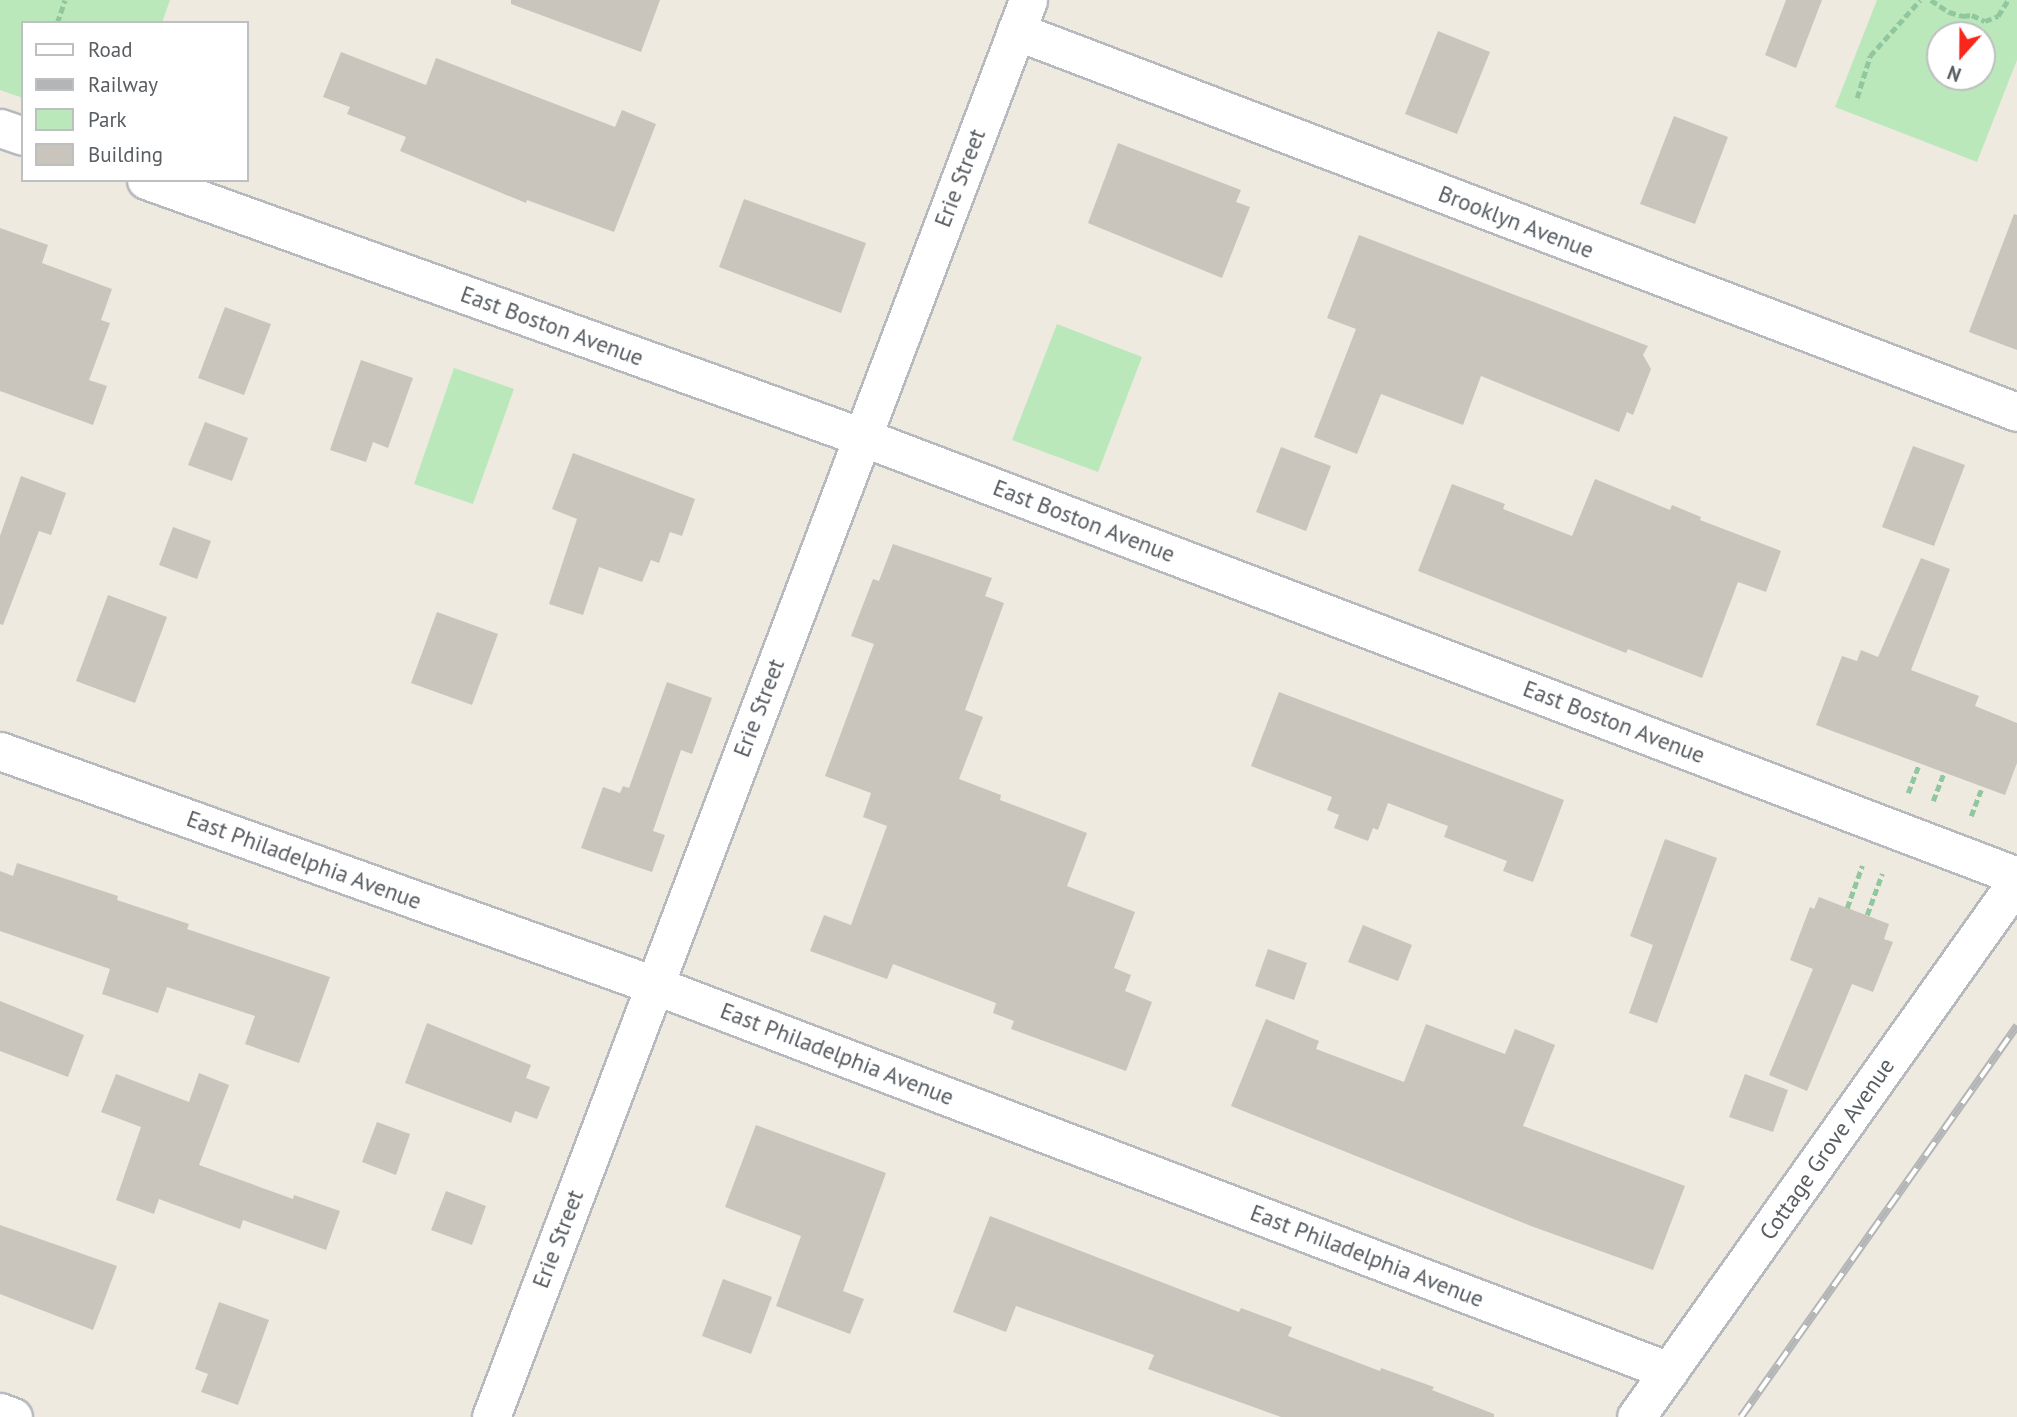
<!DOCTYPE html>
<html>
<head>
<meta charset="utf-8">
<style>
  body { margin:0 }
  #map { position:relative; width:2017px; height:1417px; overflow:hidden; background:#eeeae0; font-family:"PT Sans",sans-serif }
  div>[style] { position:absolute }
  .green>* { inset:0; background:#bbe8ba }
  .building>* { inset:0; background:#c9c5bd }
  .path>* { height:4.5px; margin-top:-2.25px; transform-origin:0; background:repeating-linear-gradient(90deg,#91c79f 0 7px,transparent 0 10.5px) }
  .roads { filter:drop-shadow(2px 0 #b6b9be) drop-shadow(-2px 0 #b6b9be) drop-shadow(0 2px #b6b9be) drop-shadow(0 -2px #b6b9be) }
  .minor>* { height:37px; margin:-18.5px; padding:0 18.5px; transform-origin:18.5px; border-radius:18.5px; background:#fff }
  .rail>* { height:8px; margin-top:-4px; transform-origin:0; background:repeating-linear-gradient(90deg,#fff 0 16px,#b4b5b6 0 32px); box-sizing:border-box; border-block:2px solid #b4b5b6 }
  span { translate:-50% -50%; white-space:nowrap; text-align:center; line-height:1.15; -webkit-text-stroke:5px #fff; paint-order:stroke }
  .street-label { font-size:23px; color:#595e63 }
  .legend { position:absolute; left:21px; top:21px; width:228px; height:161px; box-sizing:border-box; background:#fff; border:2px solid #bdbfc1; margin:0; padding:9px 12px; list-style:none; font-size:21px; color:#595e63 }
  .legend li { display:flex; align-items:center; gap:14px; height:35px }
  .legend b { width:35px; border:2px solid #bdbfc1 }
  .north { position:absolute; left:1926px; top:21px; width:70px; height:70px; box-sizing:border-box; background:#fff; border:2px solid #bdbfc1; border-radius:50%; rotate:201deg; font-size:19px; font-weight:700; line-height:28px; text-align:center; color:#595e63 }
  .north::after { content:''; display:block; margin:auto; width:24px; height:32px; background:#f9261b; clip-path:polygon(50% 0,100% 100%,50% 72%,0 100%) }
</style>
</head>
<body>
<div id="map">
  <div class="green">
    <div style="clip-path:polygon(0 0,170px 0,162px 23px,23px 23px,23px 98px,0 90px)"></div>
    <div style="clip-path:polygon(evenodd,1877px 0,2017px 0,2017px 60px,1977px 162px,1835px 107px,1877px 0,1982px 35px,1982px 77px,1940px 77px,1940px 35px,1982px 35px)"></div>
    <div style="clip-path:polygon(1057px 324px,1142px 357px,1098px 472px,1012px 440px)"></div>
    <div style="clip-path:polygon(454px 368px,514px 389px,473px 504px,414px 484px)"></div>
  </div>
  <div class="building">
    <div style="clip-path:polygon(511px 0,660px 0,641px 52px,511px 4px)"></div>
    <div style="clip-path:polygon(1786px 0,1822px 0,1796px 68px,1765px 55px)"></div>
    <div style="clip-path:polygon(1438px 31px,1490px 52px,1457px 134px,1405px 114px)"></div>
    <div style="clip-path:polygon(341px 52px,426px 85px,436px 58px,615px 127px,622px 110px,656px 124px,614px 232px,527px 200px,526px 203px,400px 151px,406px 137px,347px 114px,350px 107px,323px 97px)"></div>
    <div style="clip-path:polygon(1674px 116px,1728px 137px,1695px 224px,1640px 204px)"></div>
    <div style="clip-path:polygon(1118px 143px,1241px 190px,1236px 202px,1250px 207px,1222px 278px,1088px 223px)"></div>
    <div style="clip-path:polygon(744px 199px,866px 243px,841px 313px,719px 267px)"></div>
    <div style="clip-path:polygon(2014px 214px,2017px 215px,2017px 350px,1969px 332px)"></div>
    <div style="clip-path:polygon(0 228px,48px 245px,42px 263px,112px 289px,101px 320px,110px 323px,89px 380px,107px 386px,93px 425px,0 391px)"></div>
    <div style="clip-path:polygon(1359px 235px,1648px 346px,1643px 355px,1651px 369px,1633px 415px,1627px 412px,1619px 432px,1481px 376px,1463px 425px,1381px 394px,1357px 454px,1314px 437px,1356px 329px,1327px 318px)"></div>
    <div style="clip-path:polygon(225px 307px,271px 324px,244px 395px,198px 378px)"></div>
    <div style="clip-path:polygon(361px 360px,413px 378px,388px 448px,373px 442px,366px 462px,330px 450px)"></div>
    <div style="clip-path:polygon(205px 422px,248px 438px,232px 481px,188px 465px)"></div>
    <div style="clip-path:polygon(1913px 446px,1965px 465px,1934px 546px,1882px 527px)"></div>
    <div style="clip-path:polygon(1281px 447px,1331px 466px,1306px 531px,1256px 512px)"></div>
    <div style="clip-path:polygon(573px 453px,695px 499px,682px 536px,670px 532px,659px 563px,651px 560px,642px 582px,599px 567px,583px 615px,549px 604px,577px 519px,552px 509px)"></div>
    <div style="clip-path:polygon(21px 476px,66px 493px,51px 535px,39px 531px,3px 625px,0 624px,0 536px)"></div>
    <div style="clip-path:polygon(1595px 479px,1670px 510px,1672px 505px,1701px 517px,1700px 520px,1781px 551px,1766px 592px,1738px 582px,1702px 678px,1628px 649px,1626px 653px,1418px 571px,1452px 484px,1505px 504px,1503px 509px,1572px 536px)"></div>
    <div style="clip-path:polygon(173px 527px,211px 541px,197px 579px,159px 565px)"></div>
    <div style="clip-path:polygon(893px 544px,992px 578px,985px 596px,1004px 603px,965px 710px,983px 717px,959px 779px,1001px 795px,1000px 800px,1087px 833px,1067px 886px,1135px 912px,1114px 968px,1131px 975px,1125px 991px,1152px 1002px,1126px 1071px,1011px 1029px,1014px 1021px,993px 1013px,996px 1003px,893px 964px,887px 979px,810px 951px,824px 915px,851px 925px,887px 826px,863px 817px,871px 793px,825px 776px,874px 644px,851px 636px,873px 579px,879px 581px)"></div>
    <div style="clip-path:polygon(1921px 558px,1950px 569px,1911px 670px,1979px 696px,1975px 706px,2017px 723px,2017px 763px,2005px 795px,1816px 725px,1842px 656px,1857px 661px,1861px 650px,1878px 657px)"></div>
    <div style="clip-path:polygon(108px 595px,167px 617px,135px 703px,76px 681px)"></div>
    <div style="clip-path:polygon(437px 612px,498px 634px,472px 705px,411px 683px)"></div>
    <div style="clip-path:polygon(667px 682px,712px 698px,692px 754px,681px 750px,653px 831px,665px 835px,652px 872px,581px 848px,603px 787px,620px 793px,623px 786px,629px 788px)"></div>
    <div style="clip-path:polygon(1279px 692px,1564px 800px,1533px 882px,1503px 871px,1507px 861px,1444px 837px,1448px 826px,1388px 803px,1378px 830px,1373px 828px,1368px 841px,1334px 828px,1339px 815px,1327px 810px,1332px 797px,1251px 766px)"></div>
    <div style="clip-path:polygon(1665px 839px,1717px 858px,1657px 1023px,1629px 1013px,1653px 945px,1630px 936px)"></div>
    <div style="clip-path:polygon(17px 863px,118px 896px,117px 900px,189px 924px,187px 929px,330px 977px,299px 1063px,245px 1044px,255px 1016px,167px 987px,158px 1013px,102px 994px,110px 969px,0 931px,0 871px,13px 876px)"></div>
    <div style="clip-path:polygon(1819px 897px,1889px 924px,1884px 939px,1893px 942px,1873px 992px,1852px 984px,1807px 1091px,1769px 1075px,1813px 969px,1790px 960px,1810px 907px,1814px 909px)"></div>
    <div style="clip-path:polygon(1363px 925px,1412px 945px,1398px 981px,1348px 962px)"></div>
    <div style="clip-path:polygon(1268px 949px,1307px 963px,1294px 1000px,1255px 986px)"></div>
    <div style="clip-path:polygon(0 1001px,84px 1035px,68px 1077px,0 1051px)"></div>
    <div style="clip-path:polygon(1266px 1019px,1319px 1041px,1316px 1049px,1404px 1082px,1426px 1024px,1505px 1054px,1515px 1029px,1555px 1045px,1523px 1126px,1685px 1186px,1653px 1270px,1531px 1226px,1231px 1106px)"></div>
    <div style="clip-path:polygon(427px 1023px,531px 1065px,526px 1078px,550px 1087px,537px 1119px,515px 1111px,511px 1123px,405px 1083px)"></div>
    <div style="clip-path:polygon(199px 1073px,229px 1085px,199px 1165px,293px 1199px,294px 1195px,340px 1211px,326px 1250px,243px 1220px,240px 1229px,159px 1199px,154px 1214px,116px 1200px,141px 1127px,101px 1112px,116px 1074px,189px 1102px)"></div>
    <div style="clip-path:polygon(1745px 1074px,1788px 1090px,1773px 1132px,1729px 1117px)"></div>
    <div style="clip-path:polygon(377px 1122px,410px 1134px,396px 1175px,362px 1162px)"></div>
    <div style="clip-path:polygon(756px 1125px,886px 1173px,843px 1291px,864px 1299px,850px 1334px,776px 1306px,801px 1236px,725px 1207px)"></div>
    <div style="clip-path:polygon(446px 1191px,486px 1206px,472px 1245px,431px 1230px)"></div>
    <div style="clip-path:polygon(990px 1216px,1239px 1312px,1241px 1308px,1292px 1327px,1288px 1336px,1380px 1371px,1381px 1368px,1434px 1387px,1432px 1390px,1494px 1414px,1494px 1417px,1281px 1417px,1148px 1369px,1154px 1355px,1016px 1306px,1006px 1332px,953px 1312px)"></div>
    <div style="clip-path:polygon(0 1225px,117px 1266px,93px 1330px,0 1294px)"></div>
    <div style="clip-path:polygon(723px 1279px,772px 1297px,751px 1354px,702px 1336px)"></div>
    <div style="clip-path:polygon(219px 1302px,269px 1320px,238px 1405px,201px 1392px,208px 1374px,195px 1369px)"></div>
  </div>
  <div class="path">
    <div style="left:1931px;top:0;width:22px;rotate:34deg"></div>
    <div style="left:1949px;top:12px;width:15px;rotate:16deg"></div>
    <div style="left:1963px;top:16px;width:9px;rotate:-6deg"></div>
    <div style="left:1972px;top:15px;width:14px;rotate:25deg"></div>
    <div style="left:1985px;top:21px;width:14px;rotate:-21deg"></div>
    <div style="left:1998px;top:16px;width:19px;rotate:-58deg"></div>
    <div style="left:57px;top:23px;width:24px;rotate:-71deg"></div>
    <div style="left:1857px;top:98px;width:44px;rotate:-72.8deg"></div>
    <div style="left:1870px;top:56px;width:75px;rotate:-48.2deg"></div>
    <div style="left:1908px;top:793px;width:31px;rotate:-69deg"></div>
    <div style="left:1933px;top:801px;width:30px;rotate:-69deg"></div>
    <div style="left:1971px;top:816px;width:31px;rotate:-69deg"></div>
    <div style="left:1847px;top:908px;width:45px;rotate:-70.3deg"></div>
    <div style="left:1867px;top:915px;width:44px;rotate:-69.9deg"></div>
  </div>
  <div class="roads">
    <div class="minor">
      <div style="left:1016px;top:31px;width:1071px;rotate:20.84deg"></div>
      <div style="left:0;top:128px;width:24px;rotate:19deg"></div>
      <div style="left:146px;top:180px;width:761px;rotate:19.75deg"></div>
      <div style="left:862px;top:437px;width:1236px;rotate:20.81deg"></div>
      <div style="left:0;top:751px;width:695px;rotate:19.69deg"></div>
      <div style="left:654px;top:985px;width:1086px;rotate:20.82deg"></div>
      <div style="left:0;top:1412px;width:14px;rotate:21deg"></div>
      <div style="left:491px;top:1417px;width:1515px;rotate:-69.24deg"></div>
      <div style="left:1636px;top:1417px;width:658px;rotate:-54.59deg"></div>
    </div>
  </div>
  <div class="rail">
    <div style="left:1741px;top:1417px;width:479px;rotate:-54.8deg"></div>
  </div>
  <div class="street-label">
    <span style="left:960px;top:178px;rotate:-69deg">Erie Street</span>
    <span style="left:1516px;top:222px;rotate:21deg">Brooklyn Avenue</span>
    <span style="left:552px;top:326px;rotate:20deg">East Boston Avenue</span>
    <span style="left:1084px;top:521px;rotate:21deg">East Boston Avenue</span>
    <span style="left:759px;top:708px;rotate:-69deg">Erie Street</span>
    <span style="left:1614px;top:722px;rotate:21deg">East Boston Avenue</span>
    <span style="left:304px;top:860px;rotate:20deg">East Philadelphia Avenue</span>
    <span style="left:837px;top:1054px;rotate:21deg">East Philadelphia Avenue</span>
    <span style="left:1827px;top:1149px;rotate:-55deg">Cottage Grove Avenue</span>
    <span style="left:558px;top:1239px;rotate:-69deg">Erie Street</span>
    <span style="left:1367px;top:1256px;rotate:21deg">East Philadelphia Avenue</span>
  </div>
  <ul class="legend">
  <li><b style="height:9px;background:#fff"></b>Road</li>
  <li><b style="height:9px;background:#b4b5b6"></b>Railway</li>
  <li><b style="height:19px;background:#bbe8ba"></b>Park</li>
  <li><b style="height:19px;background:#c9c5bd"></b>Building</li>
  </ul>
  <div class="north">N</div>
</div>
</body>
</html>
